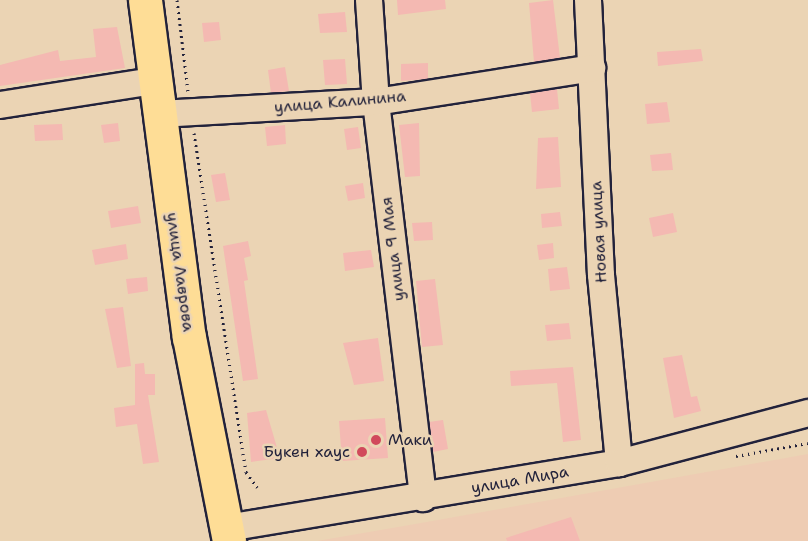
<!DOCTYPE html>
<html>
<head>
<meta charset="utf-8">
<style>
  body { margin:0 }
  #map { position:relative; width:808px; height:541px; overflow:hidden; background:#ebd4b4; font-family:"Shantell Sans",sans-serif }
  div>[style] { position:absolute }
  .built>* { inset:0; background:#eeccb3 }
  .building>* { inset:0; background:#f4b9b2 }
  .path>* { height:3px; margin-top:-1.5px; transform-origin:0; background:repeating-linear-gradient(90deg,#22223b 0 1.5px,transparent 0 6px) }
  .roads { filter:drop-shadow(2px 0 #22223b) drop-shadow(-2px 0 #22223b) drop-shadow(0 2px #22223b) drop-shadow(0 -2px #22223b) }
  .minor>* { height:26px; margin:-13px; padding:0 13px; transform-origin:13px; border-radius:13px; background:#ebd4b4 }
  .major>* { height:33px; margin:-16.5px; padding:0 16.5px; transform-origin:16.5px; border-radius:16.5px; background:#fedd96 }
  .dots>* { width:16px; height:16px; translate:-50% -50%; box-sizing:border-box; border:3px solid #ebd4b4; border-radius:50% }
  span { translate:-50% -50%; white-space:nowrap; text-align:center; line-height:1.15; -webkit-text-stroke:5px #ebd4b4; paint-order:stroke }
  .street-label { font-size:16px; color:#22223b }
  .poi-label { font-size:16px; color:#22223b }
  .left { translate:0 -50%; text-align:left }
  .right { translate:-100% -50%; text-align:right }
</style>
</head>
<body>
<div id="map">
  <div class="built">
    <div style="clip-path:polygon(808px 454px,808px 541px,317px 541px,421px 523px)"></div>
  </div>
  <div class="building">
    <div style="clip-path:polygon(397px 0,445px 0,446px 9px,398px 15px)"></div>
    <div style="clip-path:polygon(553px 0,560px 58px,534px 62px,529px 3px)"></div>
    <div style="clip-path:polygon(345px 12px,347px 32px,320px 33px,318px 14px)"></div>
    <div style="clip-path:polygon(219px 22px,221px 40px,204px 42px,202px 23px)"></div>
    <div style="clip-path:polygon(117px 27px,125px 68px,0 86px,0 65px,58px 50px,60px 61px,96px 57px,93px 29px)"></div>
    <div style="clip-path:polygon(701px 49px,703px 61px,658px 66px,657px 52px)"></div>
    <div style="clip-path:polygon(345px 59px,347px 84px,325px 85px,323px 60px)"></div>
    <div style="clip-path:polygon(428px 63px,428px 79px,401px 81px,401px 64px)"></div>
    <div style="clip-path:polygon(285px 67px,289px 91px,271px 93px,268px 70px)"></div>
    <div style="clip-path:polygon(557px 89px,559px 109px,532px 112px,530px 93px)"></div>
    <div style="clip-path:polygon(667px 102px,670px 122px,647px 124px,645px 104px)"></div>
    <div style="clip-path:polygon(118px 123px,120px 141px,104px 143px,101px 125px)"></div>
    <div style="clip-path:polygon(419px 123px,420px 176px,405px 177px,399px 125px)"></div>
    <div style="clip-path:polygon(62px 124px,63px 140px,35px 141px,34px 125px)"></div>
    <div style="clip-path:polygon(285px 125px,286px 144px,267px 146px,265px 127px)"></div>
    <div style="clip-path:polygon(358px 127px,361px 148px,347px 150px,344px 129px)"></div>
    <div style="clip-path:polygon(558px 137px,561px 187px,536px 189px,538px 138px)"></div>
    <div style="clip-path:polygon(671px 153px,673px 170px,652px 171px,650px 155px)"></div>
    <div style="clip-path:polygon(225px 173px,230px 200px,216px 202px,211px 175px)"></div>
    <div style="clip-path:polygon(363px 183px,365px 198px,348px 201px,345px 186px)"></div>
    <div style="clip-path:polygon(138px 206px,141px 223px,111px 228px,108px 211px)"></div>
    <div style="clip-path:polygon(560px 212px,562px 226px,542px 228px,541px 214px)"></div>
    <div style="clip-path:polygon(673px 213px,677px 232px,653px 237px,649px 218px)"></div>
    <div style="clip-path:polygon(432px 222px,433px 240px,414px 241px,412px 223px)"></div>
    <div style="clip-path:polygon(248px 241px,251px 256px,244px 258px,248px 280px,244px 281px,258px 379px,243px 381px,223px 246px)"></div>
    <div style="clip-path:polygon(553px 243px,554px 258px,539px 260px,537px 245px)"></div>
    <div style="clip-path:polygon(126px 244px,128px 259px,95px 265px,92px 250px)"></div>
    <div style="clip-path:polygon(371px 250px,374px 267px,345px 271px,343px 253px)"></div>
    <div style="clip-path:polygon(567px 267px,570px 289px,550px 291px,548px 269px)"></div>
    <div style="clip-path:polygon(147px 277px,148px 291px,128px 294px,126px 279px)"></div>
    <div style="clip-path:polygon(435px 279px,443px 345px,422px 347px,416px 281px)"></div>
    <div style="clip-path:polygon(123px 307px,131px 366px,117px 368px,105px 309px)"></div>
    <div style="clip-path:polygon(569px 323px,571px 339px,547px 341px,545px 325px)"></div>
    <div style="clip-path:polygon(378px 338px,384px 381px,354px 385px,343px 343px)"></div>
    <div style="clip-path:polygon(682px 355px,691px 397px,697px 396px,701px 411px,674px 418px,663px 358px)"></div>
    <div style="clip-path:polygon(144px 363px,145px 374px,155px 374px,155px 395px,148px 395px,159px 462px,143px 464px,137px 424px,116px 427px,114px 408px,135px 405px,135px 364px)"></div>
    <div style="clip-path:polygon(573px 367px,581px 440px,563px 442px,557px 383px,511px 386px,510px 371px)"></div>
    <div style="clip-path:polygon(266px 410px,280px 458px,251px 462px,247px 413px)"></div>
    <div style="clip-path:polygon(385px 418px,388px 458px,342px 461px,339px 421px)"></div>
    <div style="clip-path:polygon(443px 420px,448px 449px,433px 452px,429px 422px)"></div>
    <div style="clip-path:polygon(571px 517px,580px 541px,507px 541px,506px 538px)"></div>
  </div>
  <div class="path">
    <div style="left:177px;top:0;width:92px;rotate:83.1deg"></div>
    <div style="left:194px;top:133px;width:343px;rotate:81.3deg"></div>
    <div style="left:246px;top:472px;width:19px;rotate:54deg"></div>
    <div style="left:736px;top:456px;width:73px;rotate:-10.2deg"></div>
  </div>
  <div class="roads">
    <div class="minor">
      <div style="left:369px;top:0;width:102px;rotate:86.1deg"></div>
      <div style="left:376px;top:102px;width:399px;rotate:83.2deg"></div>
      <div style="left:588px;top:0;width:275px;rotate:87.3deg"></div>
      <div style="left:601px;top:275px;width:189px;rotate:84.5deg"></div>
      <div style="left:0;top:105px;width:156px;rotate:-8.9deg"></div>
      <div style="left:159px;top:114px;width:217px;rotate:-3.2deg"></div>
      <div style="left:376px;top:102px;width:219px;rotate:-8.9deg"></div>
      <div style="left:227px;top:528px;width:397px;rotate:-9.4deg"></div>
      <div style="left:619px;top:463px;width:196px;rotate:-14.8deg"></div>
    </div>
    <div class="major">
      <div style="left:145px;top:0;width:340px;rotate:82.6deg"></div>
      <div style="left:189px;top:337px;width:208px;rotate:78.9deg"></div>
    </div>
  </div>
  <div class="dots">
    <div style="left:376px;top:440px;background:#d1495b"></div>
    <div style="left:362px;top:452px;background:#d1495b"></div>
  </div>
  <div class="street-label">
    <span style="left:340px;top:102px;rotate:-5deg">улица Калинина</span>
    <span style="left:599px;top:232px;rotate:-93deg">Новая улица</span>
    <span style="left:393px;top:249px;rotate:-97deg">улица 9 Мая</span>
    <span style="left:180px;top:272px;rotate:82deg">улица Лаврова</span>
    <span style="left:520px;top:480px;rotate:-10deg">улица Мира</span>
  </div>
  <div class="poi-label">
    <span class="left" style="left:388px;top:440px">Маки</span>
    <span class="right" style="left:350px;top:452px">Букен хаус</span>
  </div>
</div>
</body>
</html>
